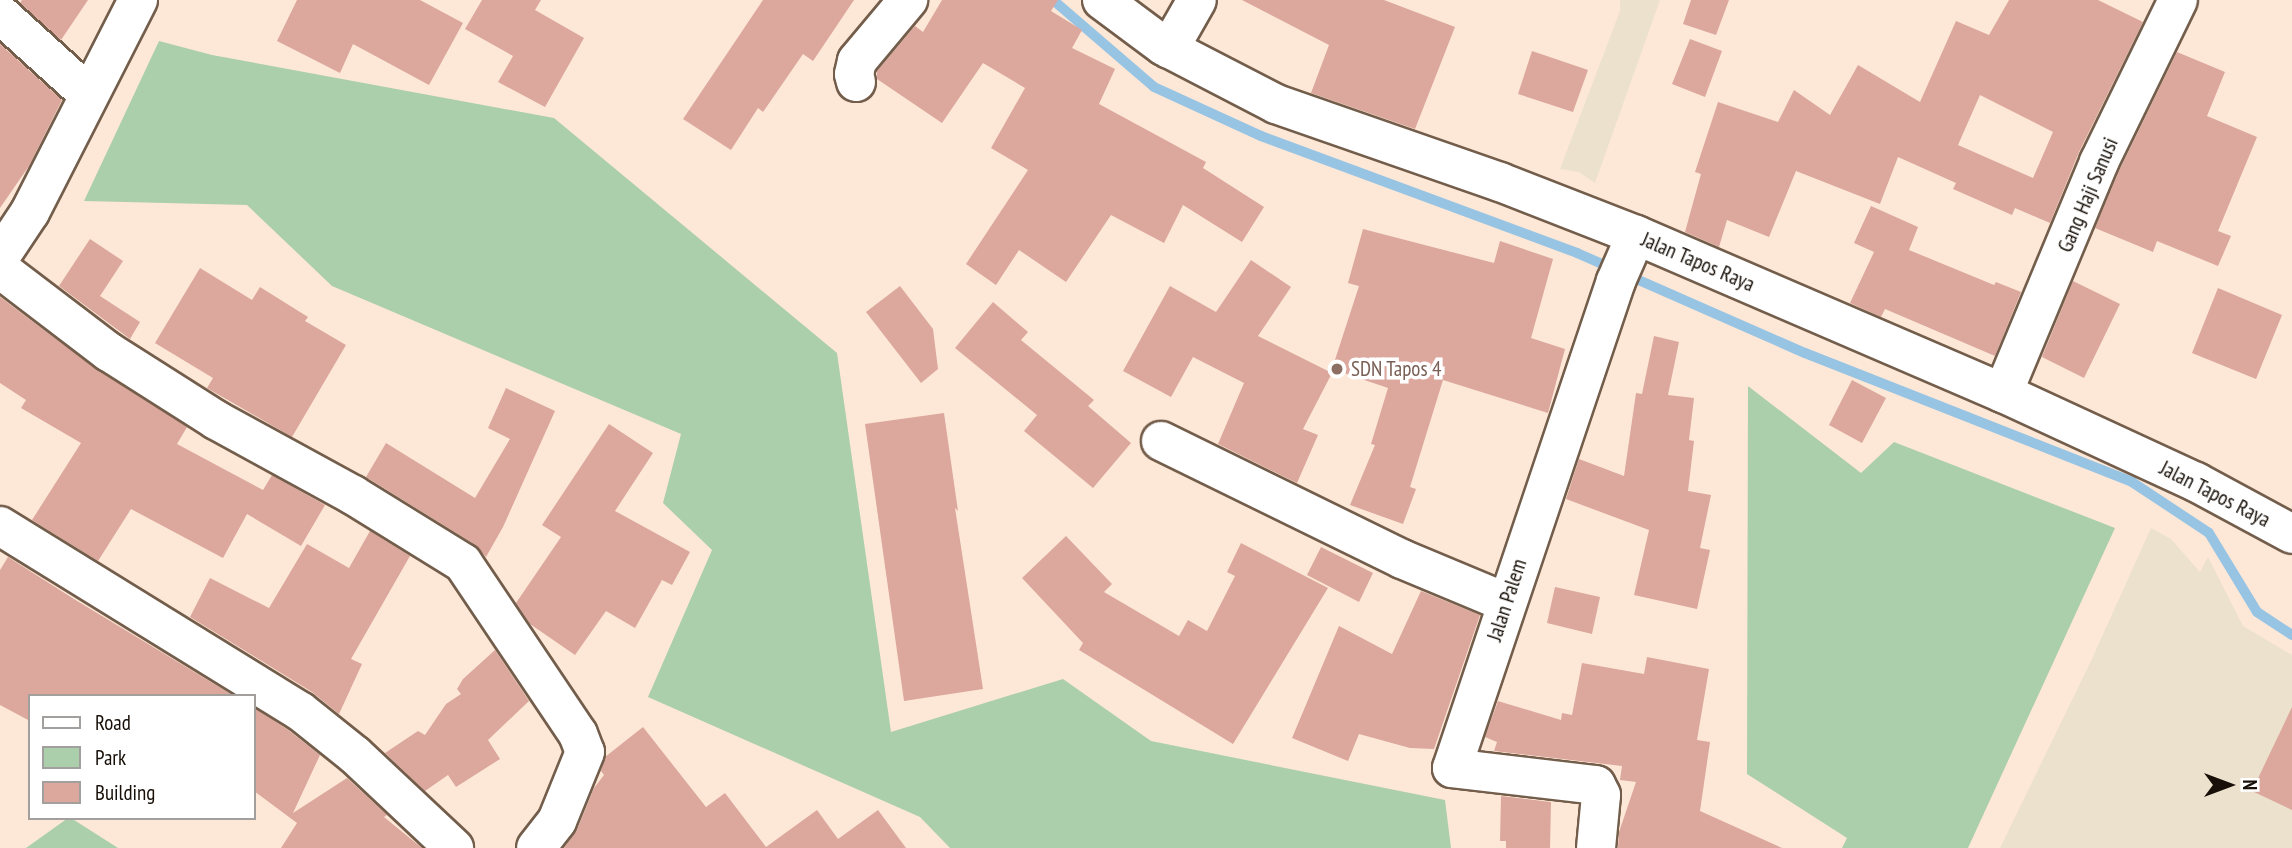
<!DOCTYPE html>
<html>
<head>
<meta charset="utf-8">
<style>
  body { margin:0 }
  #map { position:relative; width:2292px; height:848px; overflow:hidden; background:#fde8d7; font-family:"PT Sans Narrow",sans-serif }
  div>[style] { position:absolute }
  .industrial>* { inset:0; background:#ece1cc }
  .green>* { inset:0; background:#abceab }
  .stream>* { height:10px; margin:-5px; padding:0 5px; transform-origin:5px; border-radius:5px; background:#98c4e4 }
  .building>* { inset:0; background:#dca79d }
  .roads { filter:drop-shadow(2px 0 #735d4b) drop-shadow(-2px 0 #735d4b) drop-shadow(0 2px #735d4b) drop-shadow(0 -2px #735d4b) }
  .minor>* { height:38px; margin:-19px; padding:0 19px; transform-origin:19px; border-radius:19px; background:#fff }
  .major>* { height:38px; margin:-19px; padding:0 19px; transform-origin:19px; border-radius:19px; background:#fff }
  .dots>* { width:19px; height:19px; translate:-50% -50%; box-sizing:border-box; border:4px solid #fff; border-radius:50% }
  span { translate:-50% -50%; white-space:nowrap; text-align:center; line-height:1.15; -webkit-text-stroke:7px #fff; paint-order:stroke }
  .street-label { font-size:21px; color:#170f08 }
  .education-label { font-size:21px; color:#785e54 }
  .left { translate:0 -50%; text-align:left }
  .legend { position:absolute; left:28px; top:694px; width:228px; height:126px; box-sizing:border-box; background:#fff; border:2px solid #a29f9c; margin:0; padding:9px 12px; list-style:none; font-size:21px; color:#170f08 }
  .legend li { display:flex; align-items:center; gap:14px; height:35px }
  .legend b { width:35px; border:2px solid #a29f9c }
  .north { position:absolute; left:2194px; top:750px; width:70px; height:70px; -webkit-text-stroke:5px #fff; paint-order:stroke; rotate:90deg; font-size:19px; font-weight:700; line-height:28px; text-align:center; color:#170f08 }
  .north::after { content:''; display:block; margin:auto; width:24px; height:32px; background:#170f08; clip-path:polygon(50% 0,100% 100%,50% 72%,0 100%) }
</style>
</head>
<body>
<div id="map">
  <div class="industrial">
    <div style="clip-path:polygon(1620px 0,1660px 0,1595px 183px,1579px 172px,1560px 169px,1620px 11px)"></div>
    <div style="clip-path:polygon(2151px 528px,2171px 539px,2200px 572px,2208px 557px,2243px 626px,2292px 655px,2292px 848px,2000px 848px,2090px 663px)"></div>
  </div>
  <div class="green">
    <div style="clip-path:polygon(159px 41px,212px 55px,554px 118px,837px 353px,891px 732px,1063px 679px,1151px 741px,1445px 800px,1451px 848px,950px 848px,920px 817px,648px 697px,712px 550px,663px 503px,681px 434px,332px 286px,247px 205px,84px 201px)"></div>
    <div style="clip-path:polygon(1748px 386px,1861px 473px,1894px 442px,2115px 528px,1968px 848px,1842px 848px,1847px 838px,1747px 774px)"></div>
    <div style="clip-path:polygon(68px 818px,71px 818px,118px 848px,26px 848px)"></div>
  </div>
  <div class="stream">
    <div style="left:1053px;top:0;width:133px;rotate:40.7deg"></div>
    <div style="left:1154px;top:87px;width:118px;rotate:24.6deg"></div>
    <div style="left:1261px;top:136px;width:337px;rotate:20.3deg"></div>
    <div style="left:1577px;top:253px;width:249px;rotate:23.7deg"></div>
    <div style="left:1805px;top:353px;width:352px;rotate:21.5deg"></div>
    <div style="left:2132px;top:482px;width:92px;rotate:33.5deg"></div>
    <div style="left:2209px;top:533px;width:92px;rotate:58.7deg"></div>
    <div style="left:2257px;top:612px;width:42px;rotate:33.3deg"></div>
  </div>
  <div class="building">
    <div style="clip-path:polygon(22px 0,88px 0,61px 40px,20px 3px)"></div>
    <div style="clip-path:polygon(297px 0,420px 0,463px 23px,429px 85px,353px 44px,340px 73px,277px 41px)"></div>
    <div style="clip-path:polygon(482px 0,541px 0,535px 10px,584px 38px,545px 107px,498px 82px,513px 56px,465px 29px)"></div>
    <div style="clip-path:polygon(763px 0,854px 0,813px 61px,803px 54px,763px 112px,758px 108px,731px 150px,683px 119px)"></div>
    <div style="clip-path:polygon(942px 0,1058px 0,1051px 11px,1082px 30px,1072px 48px,1115px 69px,1099px 104px,1206px 162px,1203px 168px,1264px 207px,1242px 242px,1183px 205px,1164px 243px,1111px 215px,1066px 282px,1019px 250px,996px 285px,966px 264px,1028px 170px,991px 148px,1025px 88px,983px 63px,942px 123px,877px 79px,877px 71px,915px 26px,923px 32px)"></div>
    <div style="clip-path:polygon(1242px 0,1384px 0,1455px 27px,1415px 129px,1311px 93px,1329px 45px)"></div>
    <div style="clip-path:polygon(1691px 0,1729px 0,1716px 35px,1683px 24px)"></div>
    <div style="clip-path:polygon(evenodd,2009px 0,2098px 0,2143px 22px,2079px 152px,2050px 223px,2015px 208px,2012px 215px,1953px 189px,1956px 183px,1898px 157px,1880px 204px,1796px 171px,1769px 237px,1727px 220px,1719px 247px,1685px 232px,1701px 174px,1695px 172px,1718px 102px,1778px 122px,1794px 90px,1830px 115px,1858px 65px,1920px 102px,1956px 21px,1989px 35px,2009px 0,1980px 95px,2053px 132px,2033px 178px,1958px 145px,1980px 95px)"></div>
    <div style="clip-path:polygon(1690px 39px,1722px 51px,1705px 97px,1672px 84px)"></div>
    <div style="clip-path:polygon(0 44px,62px 100px,29px 166px,0 208px)"></div>
    <div style="clip-path:polygon(1532px 51px,1588px 70px,1573px 112px,1518px 94px)"></div>
    <div style="clip-path:polygon(2177px 52px,2225px 72px,2207px 116px,2257px 137px,2218px 231px,2231px 236px,2218px 266px,2157px 241px,2153px 252px,2095px 228px,2119px 171px)"></div>
    <div style="clip-path:polygon(1871px 206px,1918px 227px,1909px 250px,1994px 285px,1996px 282px,2021px 292px,1995px 356px,1885px 309px,1881px 317px,1850px 303px,1874px 252px,1854px 243px)"></div>
    <div style="clip-path:polygon(1363px 229px,1494px 263px,1500px 241px,1553px 259px,1531px 338px,1565px 349px,1548px 413px,1443px 380px,1410px 487px,1416px 489px,1403px 524px,1350px 505px,1375px 445px,1371px 444px,1388px 388px,1332px 369px,1359px 286px,1348px 283px)"></div>
    <div style="clip-path:polygon(90px 239px,123px 261px,100px 296px,140px 322px,130px 339px,59px 286px)"></div>
    <div style="clip-path:polygon(1251px 260px,1291px 287px,1258px 336px,1332px 373px,1303px 429px,1318px 435px,1297px 483px,1218px 444px,1244px 383px,1193px 357px,1171px 397px,1123px 371px,1170px 286px,1216px 312px)"></div>
    <div style="clip-path:polygon(200px 268px,252px 300px,260px 287px,308px 317px,305px 321px,346px 345px,292px 437px,207px 388px,213px 378px,155px 343px)"></div>
    <div style="clip-path:polygon(2073px 281px,2120px 304px,2084px 378px,2042px 357px)"></div>
    <div style="clip-path:polygon(900px 286px,933px 329px,938px 369px,921px 383px,866px 312px)"></div>
    <div style="clip-path:polygon(2218px 288px,2282px 315px,2256px 379px,2192px 353px)"></div>
    <div style="clip-path:polygon(0 297px,96px 369px,187px 427px,177px 444px,263px 490px,272px 475px,325px 505px,301px 546px,247px 514px,223px 558px,131px 509px,98px 561px,32px 520px,81px 443px,21px 408px,26px 400px,0 383px)"></div>
    <div style="clip-path:polygon(993px 302px,1028px 332px,1021px 340px,1094px 400px,1088px 406px,1131px 443px,1093px 488px,1024px 431px,1037px 415px,955px 348px)"></div>
    <div style="clip-path:polygon(1654px 336px,1679px 342px,1668px 395px,1694px 398px,1689px 440px,1694px 441px,1688px 491px,1711px 495px,1700px 548px,1710px 550px,1697px 609px,1634px 595px,1649px 530px,1566px 499px,1579px 459px,1624px 476px,1636px 393px,1642px 394px)"></div>
    <div style="clip-path:polygon(1852px 380px,1886px 398px,1862px 443px,1829px 425px)"></div>
    <div style="clip-path:polygon(506px 388px,555px 411px,503px 527px,486px 557px,474px 544px,366px 477px,386px 443px,475px 498px,510px 439px,488px 428px)"></div>
    <div style="clip-path:polygon(944px 413px,958px 511px,955px 508px,983px 689px,904px 701px,865px 424px)"></div>
    <div style="clip-path:polygon(609px 424px,653px 453px,615px 511px,690px 552px,672px 585px,662px 580px,635px 628px,606px 611px,575px 655px,530px 624px,516px 603px,561px 537px,542px 525px)"></div>
    <div style="clip-path:polygon(370px 531px,410px 556px,351px 659px,362px 664px,339px 714px,312px 692px,190px 617px,210px 578px,269px 608px,307px 544px,349px 568px)"></div>
    <div style="clip-path:polygon(1066px 536px,1112px 584px,1104px 592px,1179px 636px,1188px 620px,1207px 631px,1235px 576px,1227px 572px,1241px 543px,1328px 588px,1233px 744px,1079px 650px,1083px 643px,1022px 578px)"></div>
    <div style="clip-path:polygon(1321px 547px,1373px 573px,1359px 602px,1307px 575px)"></div>
    <div style="clip-path:polygon(8px 557px,74px 599px,234px 696px,30px 696px,30px 721px,0 705px,0 570px)"></div>
    <div style="clip-path:polygon(1555px 587px,1600px 597px,1592px 634px,1547px 623px)"></div>
    <div style="clip-path:polygon(1421px 591px,1480px 615px,1434px 749px,1410px 748px,1359px 734px,1348px 761px,1292px 738px,1339px 626px,1392px 654px)"></div>
    <div style="clip-path:polygon(495px 650px,529px 701px,488px 740px,500px 759px,456px 787px,448px 775px,425px 791px,385px 753px,418px 731px,425px 735px,446px 704px,461px 694px,457px 689px,463px 679px)"></div>
    <div style="clip-path:polygon(1647px 657px,1709px 669px,1697px 740px,1710px 742px,1700px 811px,1782px 848px,1618px 848px,1619px 832px,1636px 782px,1620px 780px,1622px 766px,1494px 751px,1497px 742px,1485px 737px,1498px 701px,1561px 720px,1562px 713px,1572px 715px,1582px 663px,1644px 674px)"></div>
    <div style="clip-path:polygon(2292px 707px,2292px 810px,2252px 791px)"></div>
    <div style="clip-path:polygon(254px 708px,287px 729px,320px 755px,293px 813px,347px 778px,387px 815px,384px 817px,422px 848px,281px 848px,297px 823px,254px 791px)"></div>
    <div style="clip-path:polygon(643px 727px,706px 807px,725px 793px,766px 847px,817px 810px,838px 839px,878px 810px,906px 848px,564px 848px,577px 830px,594px 788px,604px 775px,601px 771px,605px 757px)"></div>
    <div style="clip-path:polygon(1501px 796px,1551px 802px,1550px 848px,1506px 848px,1506px 841px,1500px 841px)"></div>
  </div>
  <div class="roads">
    <div class="minor">
      <div style="left:0;top:14px;width:120px;rotate:42.3deg"></div>
      <div style="left:1169px;top:49px;width:56px;rotate:-60.3deg"></div>
      <div style="left:856px;top:82px;width:8px;rotate:-104deg"></div>
      <div style="left:854px;top:74px;width:13px;rotate:-77deg"></div>
      <div style="left:857px;top:61px;width:80px;rotate:-50.1deg"></div>
      <div style="left:0;top:257px;width:54px;rotate:-56.3deg"></div>
      <div style="left:30px;top:212px;width:238px;rotate:-63deg"></div>
      <div style="left:0;top:269px;width:137px;rotate:37.3deg"></div>
      <div style="left:109px;top:352px;width:127px;rotate:32.4deg"></div>
      <div style="left:216px;top:420px;width:156px;rotate:28.7deg"></div>
      <div style="left:353px;top:495px;width:129px;rotate:31.7deg"></div>
      <div style="left:463px;top:563px;width:206px;rotate:56.1deg"></div>
      <div style="left:578px;top:734px;width:19px;rotate:69deg"></div>
      <div style="left:585px;top:752px;width:74px;rotate:112.1deg"></div>
      <div style="left:557px;top:821px;width:34px;rotate:128deg"></div>
      <div style="left:2003px;top:393px;width:250px;rotate:-67.4deg"></div>
      <div style="left:2099px;top:162px;width:180px;rotate:-64deg"></div>
      <div style="left:1161px;top:441px;width:268px;rotate:26.1deg"></div>
      <div style="left:1402px;top:559px;width:112px;rotate:22.7deg"></div>
      <div style="left:0;top:526px;width:352px;rotate:31.7deg"></div>
      <div style="left:300px;top:711px;width:70px;rotate:38.7deg"></div>
      <div style="left:355px;top:755px;width:136px;rotate:43.2deg"></div>
      <div style="left:1596px;top:848px;width:53px;rotate:-84.6deg"></div>
      <div style="left:1601px;top:795px;width:11px;rotate:-117deg"></div>
      <div style="left:1596px;top:785px;width:145px;rotate:-173.3deg"></div>
      <div style="left:1452px;top:768px;width:514px;rotate:-71.39deg"></div>
      <div style="left:1616px;top:281px;width:50px;rotate:-66.5deg"></div>
    </div>
    <div class="major">
      <div style="left:1102px;top:0;width:77px;rotate:36.6deg"></div>
      <div style="left:1164px;top:46px;width:126px;rotate:27.4deg"></div>
      <div style="left:1276px;top:104px;width:237px;rotate:19.2deg"></div>
      <div style="left:1500px;top:182px;width:146px;rotate:21.3deg"></div>
      <div style="left:1636px;top:235px;width:400px;rotate:23.3deg"></div>
      <div style="left:2003px;top:393px;width:213px;rotate:24.8deg"></div>
      <div style="left:2196px;top:482px;width:109px;rotate:28.4deg"></div>
    </div>
  </div>
  <div class="dots">
    <div style="left:1337px;top:369px;background:#8d6e63"></div>
  </div>
  <div class="street-label">
    <span style="left:2088px;top:195px;rotate:-67deg">Gang Haji Sanusi</span>
    <span style="left:1698px;top:262px;rotate:23deg">Jalan Tapos Raya</span>
    <span style="left:2215px;top:494px;rotate:27deg">Jalan Tapos Raya</span>
    <span style="left:1507px;top:600px;rotate:-72deg">Jalan Palem</span>
  </div>
  <div class="education-label">
    <span class="left" style="left:1351px;top:369px">SDN Tapos 4</span>
  </div>
  <ul class="legend">
  <li><b style="height:9px;background:#fff"></b>Road</li>
  <li><b style="height:19px;background:#abceab"></b>Park</li>
  <li><b style="height:19px;background:#dca79d"></b>Building</li>
  </ul>
  <div class="north">N</div>
</div>
</body>
</html>
